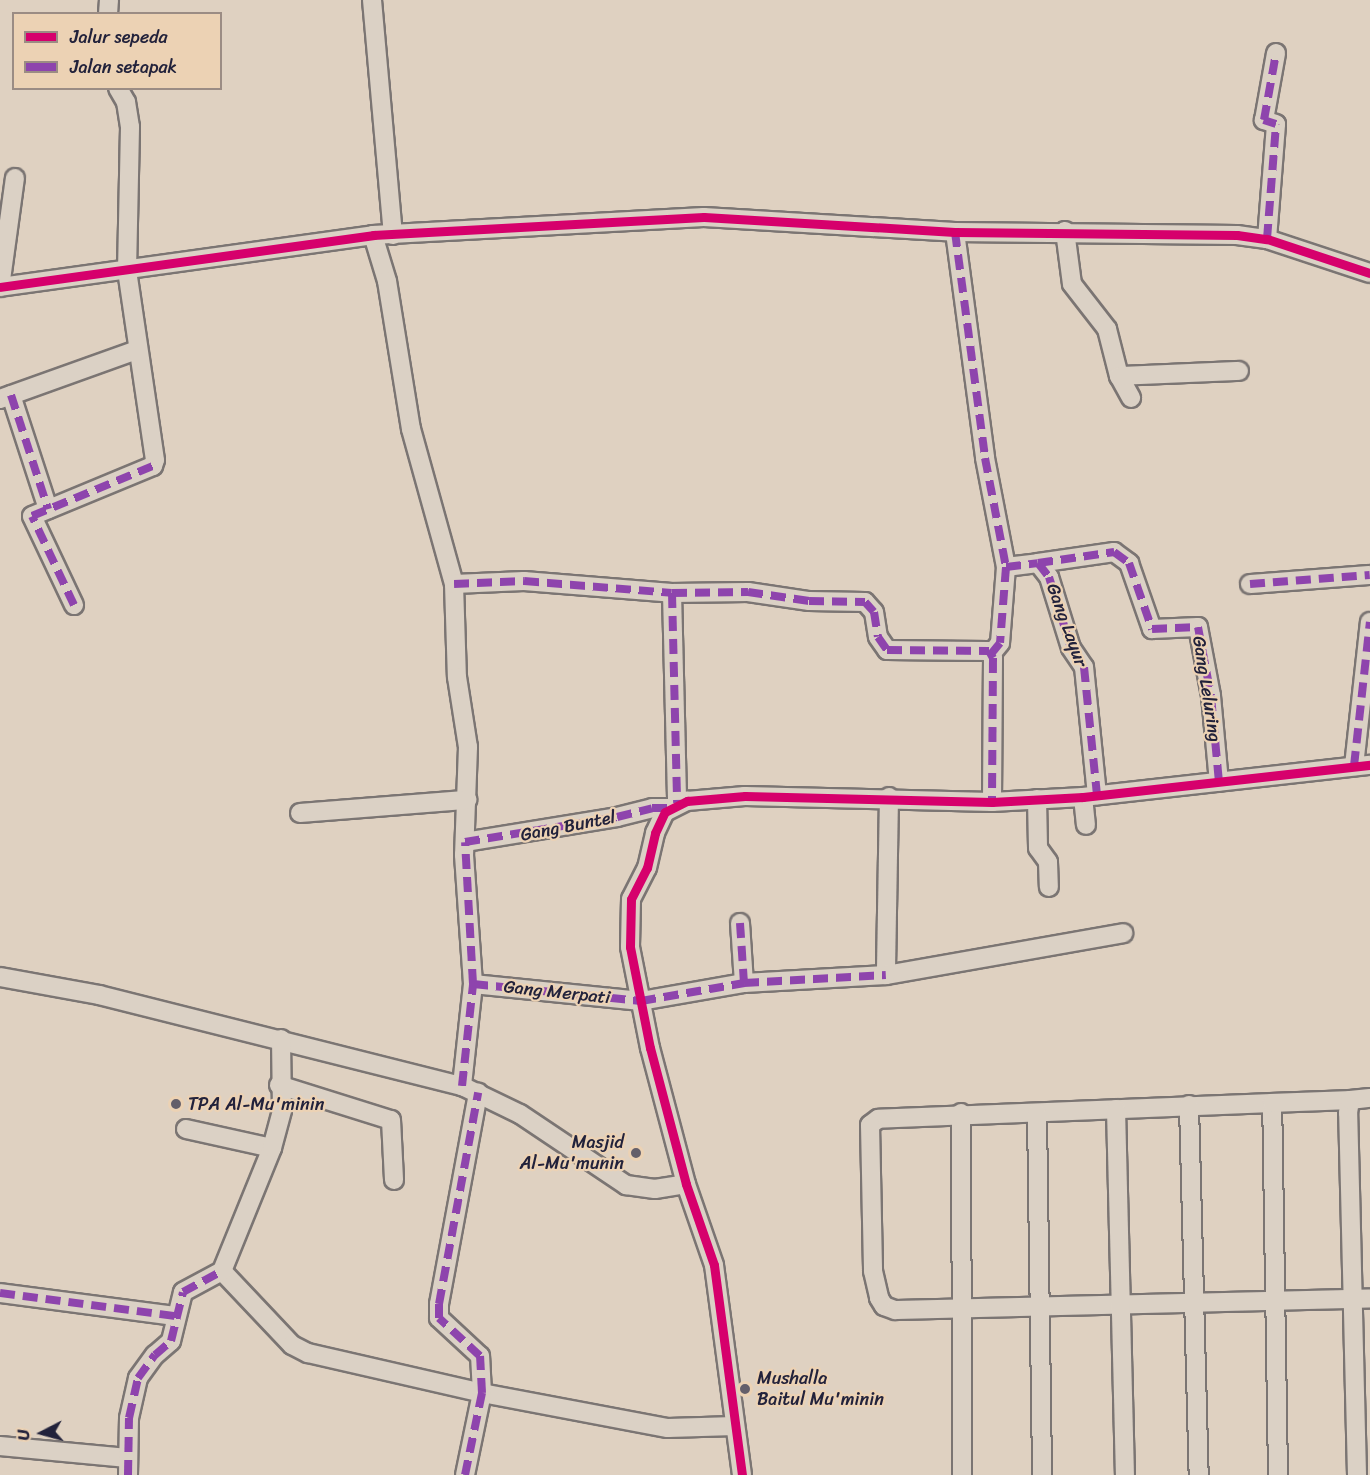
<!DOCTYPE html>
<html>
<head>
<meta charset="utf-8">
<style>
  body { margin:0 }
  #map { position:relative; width:1370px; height:1475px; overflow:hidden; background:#dfd1c1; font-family:Sriracha,sans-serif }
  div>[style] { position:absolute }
  .roads { filter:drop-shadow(2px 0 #7b7573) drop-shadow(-2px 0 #7b7573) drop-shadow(0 2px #7b7573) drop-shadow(0 -2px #7b7573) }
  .minor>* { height:18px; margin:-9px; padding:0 9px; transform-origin:9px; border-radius:9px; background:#dbd1c5 }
  .quiet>* { height:8px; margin-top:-4px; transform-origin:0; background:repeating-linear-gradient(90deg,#8e44ad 0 15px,transparent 0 23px) }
  .cycleway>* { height:9px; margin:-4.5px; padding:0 4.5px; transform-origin:4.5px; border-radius:4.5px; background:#d6006c }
  .dots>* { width:16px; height:16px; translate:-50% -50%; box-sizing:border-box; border:3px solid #ecd2b4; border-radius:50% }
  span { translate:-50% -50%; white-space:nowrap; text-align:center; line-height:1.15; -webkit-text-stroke:4.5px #ecd2b4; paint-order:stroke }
  .street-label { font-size:18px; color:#22223b }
  .poi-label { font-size:18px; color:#22223b }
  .left { translate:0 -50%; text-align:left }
  .right { translate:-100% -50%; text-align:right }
  .legend { position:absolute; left:12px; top:12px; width:210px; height:78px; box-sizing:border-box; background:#ecd2b4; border:2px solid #9b8c84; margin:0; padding:8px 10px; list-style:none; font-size:18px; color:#22223b }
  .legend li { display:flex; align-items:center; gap:12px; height:30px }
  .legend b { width:30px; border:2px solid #9b8c84 }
  .north { position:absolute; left:12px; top:1403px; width:60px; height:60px; -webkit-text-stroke:4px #ecd2b4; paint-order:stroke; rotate:264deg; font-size:16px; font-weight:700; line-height:24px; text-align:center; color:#22223b }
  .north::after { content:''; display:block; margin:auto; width:21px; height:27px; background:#22223b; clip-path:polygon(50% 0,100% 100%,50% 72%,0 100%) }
</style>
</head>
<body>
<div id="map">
  <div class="roads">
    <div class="minor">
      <div style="left:372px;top:0;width:236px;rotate:84.9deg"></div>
      <div style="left:108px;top:14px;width:14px;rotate:-86deg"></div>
      <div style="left:1065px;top:231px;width:53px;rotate:82.5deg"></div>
      <div style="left:1072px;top:284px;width:57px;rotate:52.1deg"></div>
      <div style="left:1107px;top:329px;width:49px;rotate:75.7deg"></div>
      <div style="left:1119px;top:376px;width:25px;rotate:61deg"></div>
      <div style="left:955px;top:232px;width:228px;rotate:82.4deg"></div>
      <div style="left:985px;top:458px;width:111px;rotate:79.1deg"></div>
      <div style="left:1006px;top:567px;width:76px;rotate:94.5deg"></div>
      <div style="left:1000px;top:643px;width:13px;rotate:129deg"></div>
      <div style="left:373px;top:235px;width:48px;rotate:73.1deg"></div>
      <div style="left:387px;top:281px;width:150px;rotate:80.8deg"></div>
      <div style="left:411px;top:429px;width:161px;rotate:74.5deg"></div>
      <div style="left:454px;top:584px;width:93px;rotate:88.2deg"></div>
      <div style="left:457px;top:677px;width:71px;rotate:81.1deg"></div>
      <div style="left:468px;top:747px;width:108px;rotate:92.1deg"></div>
      <div style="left:464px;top:855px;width:129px;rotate:86deg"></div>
      <div style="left:473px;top:984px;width:103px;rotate:96.2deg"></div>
      <div style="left:1267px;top:239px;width:115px;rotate:-85.5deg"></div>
      <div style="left:1276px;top:124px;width:13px;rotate:-162deg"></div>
      <div style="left:1264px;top:120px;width:68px;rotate:-79.8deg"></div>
      <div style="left:0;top:287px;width:377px;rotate:-7.9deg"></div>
      <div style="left:373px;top:235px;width:331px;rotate:-3.1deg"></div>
      <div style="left:704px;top:217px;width:251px;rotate:3.4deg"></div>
      <div style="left:955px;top:232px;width:282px;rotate:0.6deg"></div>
      <div style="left:1237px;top:235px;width:30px;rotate:8deg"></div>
      <div style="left:1267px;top:239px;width:108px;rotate:18.3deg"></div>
      <div style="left:0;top:287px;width:110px;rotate:-82.2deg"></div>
      <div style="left:1119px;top:376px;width:120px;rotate:-2.4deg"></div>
      <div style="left:11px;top:395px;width:120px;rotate:72deg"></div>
      <div style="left:0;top:399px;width:145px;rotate:-19.7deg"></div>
      <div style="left:1038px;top:563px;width:77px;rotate:-8.2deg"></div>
      <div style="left:1114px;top:552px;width:19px;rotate:36deg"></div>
      <div style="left:1129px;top:563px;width:70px;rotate:70.8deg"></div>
      <div style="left:1152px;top:629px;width:46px;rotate:-2.5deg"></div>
      <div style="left:1198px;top:627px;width:70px;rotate:79.3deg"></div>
      <div style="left:1211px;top:696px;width:86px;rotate:84.7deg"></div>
      <div style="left:1006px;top:567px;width:32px;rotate:-7deg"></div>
      <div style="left:1038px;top:563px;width:18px;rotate:52deg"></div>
      <div style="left:1049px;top:577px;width:74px;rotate:72.8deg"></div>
      <div style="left:1071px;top:648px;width:23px;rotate:56deg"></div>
      <div style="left:1084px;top:667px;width:129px;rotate:84.2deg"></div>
      <div style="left:454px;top:584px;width:70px;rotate:-2.5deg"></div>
      <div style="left:524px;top:581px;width:148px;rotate:4.6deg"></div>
      <div style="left:672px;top:593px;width:76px;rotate:-0.8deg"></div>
      <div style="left:748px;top:592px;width:62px;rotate:8.4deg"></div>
      <div style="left:809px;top:601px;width:56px;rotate:1deg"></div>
      <div style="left:865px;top:602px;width:13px;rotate:48deg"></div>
      <div style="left:874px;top:612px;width:25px;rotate:81deg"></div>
      <div style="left:878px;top:637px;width:16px;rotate:55deg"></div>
      <div style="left:887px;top:650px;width:102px;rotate:0.6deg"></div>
      <div style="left:989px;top:651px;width:8px;rotate:60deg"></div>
      <div style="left:993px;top:658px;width:144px;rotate:90.4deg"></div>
      <div style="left:1250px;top:584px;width:120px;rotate:-4.3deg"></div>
      <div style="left:672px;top:593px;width:210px;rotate:88.6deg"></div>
      <div style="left:74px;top:605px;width:98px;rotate:-115.3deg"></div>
      <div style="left:32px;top:516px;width:131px;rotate:-22.5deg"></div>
      <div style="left:153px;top:466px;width:6px;rotate:-72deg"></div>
      <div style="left:155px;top:460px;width:191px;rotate:-98.4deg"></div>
      <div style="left:127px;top:271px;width:144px;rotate:-88.8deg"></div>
      <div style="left:130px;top:127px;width:25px;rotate:-99deg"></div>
      <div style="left:126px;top:102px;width:16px;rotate:-120deg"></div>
      <div style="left:1354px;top:766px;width:145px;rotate:-83.7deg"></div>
      <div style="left:889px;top:797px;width:178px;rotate:91deg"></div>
      <div style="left:886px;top:975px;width:241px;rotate:-10deg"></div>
      <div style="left:1083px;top:797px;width:28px;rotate:84deg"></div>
      <div style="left:1037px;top:799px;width:49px;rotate:88.8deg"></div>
      <div style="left:1038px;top:848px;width:17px;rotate:54deg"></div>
      <div style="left:1048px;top:862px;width:25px;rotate:88deg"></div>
      <div style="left:300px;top:813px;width:168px;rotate:-4.5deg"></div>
      <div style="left:465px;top:842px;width:154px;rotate:-9.3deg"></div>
      <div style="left:617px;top:817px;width:36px;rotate:-14deg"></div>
      <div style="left:652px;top:808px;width:18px"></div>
      <div style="left:740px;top:923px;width:60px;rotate:86.2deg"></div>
      <div style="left:0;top:977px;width:101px;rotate:10.3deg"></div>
      <div style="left:99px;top:995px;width:374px;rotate:14.1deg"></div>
      <div style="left:462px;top:1086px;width:64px;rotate:25.8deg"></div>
      <div style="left:520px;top:1114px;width:128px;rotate:33.8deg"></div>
      <div style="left:626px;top:1185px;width:29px;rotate:8deg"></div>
      <div style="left:655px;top:1189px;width:31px;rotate:-9deg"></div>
      <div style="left:473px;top:984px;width:169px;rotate:5.8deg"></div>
      <div style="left:641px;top:1001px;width:105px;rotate:-9.9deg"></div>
      <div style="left:744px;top:983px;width:142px;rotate:-3.2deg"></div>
      <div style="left:279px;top:1085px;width:117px;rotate:17.4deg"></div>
      <div style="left:391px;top:1120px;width:60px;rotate:87.1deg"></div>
      <div style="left:1272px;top:1103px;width:394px;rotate:177.7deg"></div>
      <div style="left:878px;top:1119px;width:10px;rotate:143deg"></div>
      <div style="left:870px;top:1125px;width:146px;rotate:88.8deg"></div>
      <div style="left:873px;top:1271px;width:28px;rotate:77deg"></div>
      <div style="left:879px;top:1298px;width:9px;rotate:58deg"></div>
      <div style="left:884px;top:1306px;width:12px;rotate:20deg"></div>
      <div style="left:895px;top:1310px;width:475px;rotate:-1.4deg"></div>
      <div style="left:1189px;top:1105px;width:370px;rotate:88.5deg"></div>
      <div style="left:1116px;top:1109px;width:366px;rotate:88.6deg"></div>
      <div style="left:961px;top:1113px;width:362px;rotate:89.8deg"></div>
      <div style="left:1037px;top:1113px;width:362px;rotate:89.2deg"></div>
      <div style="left:186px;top:1129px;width:88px;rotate:12.5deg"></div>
      <div style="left:222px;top:1271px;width:102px;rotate:46.6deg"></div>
      <div style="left:292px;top:1345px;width:18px;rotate:27deg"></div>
      <div style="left:308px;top:1353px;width:179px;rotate:12.9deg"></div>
      <div style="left:482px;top:1393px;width:189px;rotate:10.7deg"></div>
      <div style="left:668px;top:1428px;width:67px;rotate:-1.7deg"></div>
      <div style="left:0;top:1293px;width:177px;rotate:7.5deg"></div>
      <div style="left:0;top:1446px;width:128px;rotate:5.4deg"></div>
      <div style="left:128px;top:1475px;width:57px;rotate:-89deg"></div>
      <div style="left:129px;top:1418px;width:41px;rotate:-77.3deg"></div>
      <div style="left:138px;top:1378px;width:29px;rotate:-54deg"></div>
      <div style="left:155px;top:1355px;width:21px;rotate:-41deg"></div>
      <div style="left:171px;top:1341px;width:50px;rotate:-76.2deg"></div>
      <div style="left:183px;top:1292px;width:44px;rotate:-28.3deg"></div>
      <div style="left:222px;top:1271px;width:133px;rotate:-67.9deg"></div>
      <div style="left:272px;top:1148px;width:39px;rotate:-75deg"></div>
      <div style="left:282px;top:1110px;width:71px;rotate:-90.8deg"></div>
      <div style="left:465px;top:1475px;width:84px;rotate:-78.3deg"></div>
      <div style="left:482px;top:1393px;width:37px;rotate:-93deg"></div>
      <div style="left:480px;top:1356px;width:56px;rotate:-137.2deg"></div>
      <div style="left:439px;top:1318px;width:14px;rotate:-90deg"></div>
      <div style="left:439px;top:1304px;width:215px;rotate:-79.5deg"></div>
      <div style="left:742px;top:1475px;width:212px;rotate:-97.6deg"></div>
      <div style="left:714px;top:1265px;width:86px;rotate:-109.1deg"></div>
      <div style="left:686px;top:1184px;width:141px;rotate:-104.8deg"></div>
      <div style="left:650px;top:1048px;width:103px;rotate:-101.2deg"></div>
      <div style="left:630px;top:947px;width:48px;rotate:-88.8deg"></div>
      <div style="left:631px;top:899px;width:35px;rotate:-63deg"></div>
      <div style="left:647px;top:868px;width:36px;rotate:-77deg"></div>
      <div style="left:655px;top:833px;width:23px;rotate:-65deg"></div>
      <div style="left:665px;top:812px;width:25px;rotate:-27deg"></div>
      <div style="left:687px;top:801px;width:58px;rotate:-4.9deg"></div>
      <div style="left:745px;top:796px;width:247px;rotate:1.4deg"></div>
      <div style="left:992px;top:802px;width:91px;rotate:-3.1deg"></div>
      <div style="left:1083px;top:797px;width:289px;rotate:-6.4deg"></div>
      <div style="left:1278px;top:1475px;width:372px;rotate:-90.9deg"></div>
      <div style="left:1272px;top:1103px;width:78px;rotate:-2.2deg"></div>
      <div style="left:1357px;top:1475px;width:362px;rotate:-91.4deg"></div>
      <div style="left:1348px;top:1113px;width:13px;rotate:-81deg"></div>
      <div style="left:1350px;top:1100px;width:20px;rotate:-6deg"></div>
    </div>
  </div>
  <div class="quiet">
    <div style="left:955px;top:232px;width:228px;rotate:82.4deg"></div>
    <div style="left:985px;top:458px;width:111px;rotate:79.1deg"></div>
    <div style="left:1006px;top:567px;width:76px;rotate:94.5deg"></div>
    <div style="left:1000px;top:643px;width:13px;rotate:129deg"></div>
    <div style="left:1267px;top:239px;width:115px;rotate:-85.5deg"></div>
    <div style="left:1276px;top:124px;width:13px;rotate:-162deg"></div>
    <div style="left:1264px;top:120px;width:68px;rotate:-79.8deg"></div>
    <div style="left:11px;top:395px;width:120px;rotate:72deg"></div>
    <div style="left:1038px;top:563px;width:77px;rotate:-8.2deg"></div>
    <div style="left:1114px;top:552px;width:19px;rotate:36deg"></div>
    <div style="left:1129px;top:563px;width:70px;rotate:70.8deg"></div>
    <div style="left:1152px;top:629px;width:46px;rotate:-2.5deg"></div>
    <div style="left:1198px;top:627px;width:70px;rotate:79.3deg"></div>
    <div style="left:1211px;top:696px;width:86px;rotate:84.7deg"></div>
    <div style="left:1006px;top:567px;width:32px;rotate:-7deg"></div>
    <div style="left:1038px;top:563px;width:18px;rotate:52deg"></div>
    <div style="left:1049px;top:577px;width:74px;rotate:72.8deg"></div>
    <div style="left:1071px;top:648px;width:23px;rotate:56deg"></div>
    <div style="left:1084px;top:667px;width:129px;rotate:84.2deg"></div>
    <div style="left:454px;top:584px;width:70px;rotate:-2.5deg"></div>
    <div style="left:524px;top:581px;width:148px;rotate:4.6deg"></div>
    <div style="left:672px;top:593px;width:76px;rotate:-0.8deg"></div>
    <div style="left:748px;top:592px;width:62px;rotate:8.4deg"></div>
    <div style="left:809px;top:601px;width:56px;rotate:1deg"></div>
    <div style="left:865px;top:602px;width:13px;rotate:48deg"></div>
    <div style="left:874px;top:612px;width:25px;rotate:81deg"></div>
    <div style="left:878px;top:637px;width:16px;rotate:55deg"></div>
    <div style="left:887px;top:650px;width:102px;rotate:0.6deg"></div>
    <div style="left:989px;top:651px;width:8px;rotate:60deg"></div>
    <div style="left:993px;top:658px;width:144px;rotate:90.4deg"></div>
    <div style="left:1250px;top:584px;width:120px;rotate:-4.3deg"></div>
    <div style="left:672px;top:593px;width:210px;rotate:88.6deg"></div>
    <div style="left:74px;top:605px;width:98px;rotate:-115.3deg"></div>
    <div style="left:32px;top:516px;width:131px;rotate:-22.5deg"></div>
    <div style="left:1354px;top:766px;width:145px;rotate:-83.7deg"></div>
    <div style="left:740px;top:923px;width:60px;rotate:86.2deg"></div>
    <div style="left:473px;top:984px;width:169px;rotate:5.8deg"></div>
    <div style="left:641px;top:1001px;width:105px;rotate:-9.9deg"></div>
    <div style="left:744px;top:983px;width:142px;rotate:-3.2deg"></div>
    <div style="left:462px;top:1086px;width:103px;rotate:-83.8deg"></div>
    <div style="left:473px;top:984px;width:142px;rotate:-93.2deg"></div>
    <div style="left:465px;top:842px;width:154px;rotate:-9.3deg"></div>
    <div style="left:617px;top:817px;width:36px;rotate:-14deg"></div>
    <div style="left:652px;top:808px;width:18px"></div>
    <div style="left:0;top:1293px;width:177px;rotate:7.5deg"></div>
    <div style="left:128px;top:1475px;width:57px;rotate:-89deg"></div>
    <div style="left:129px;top:1418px;width:41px;rotate:-77.3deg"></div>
    <div style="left:138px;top:1378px;width:29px;rotate:-54deg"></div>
    <div style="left:155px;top:1355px;width:21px;rotate:-41deg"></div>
    <div style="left:171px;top:1341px;width:50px;rotate:-76.2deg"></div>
    <div style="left:183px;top:1292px;width:44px;rotate:-28.3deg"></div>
    <div style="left:465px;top:1475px;width:84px;rotate:-78.3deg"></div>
    <div style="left:482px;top:1393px;width:37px;rotate:-93deg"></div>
    <div style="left:480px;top:1356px;width:56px;rotate:-137.2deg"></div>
    <div style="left:439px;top:1318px;width:14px;rotate:-90deg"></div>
    <div style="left:439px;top:1304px;width:215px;rotate:-79.5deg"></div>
  </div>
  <div class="cycleway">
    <div style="left:0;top:287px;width:377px;rotate:-7.9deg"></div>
    <div style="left:373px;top:235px;width:331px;rotate:-3.1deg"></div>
    <div style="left:704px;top:217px;width:251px;rotate:3.4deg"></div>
    <div style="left:955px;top:232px;width:282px;rotate:0.6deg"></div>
    <div style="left:1237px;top:235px;width:30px;rotate:8deg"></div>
    <div style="left:1267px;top:239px;width:108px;rotate:18.3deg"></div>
    <div style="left:742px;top:1475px;width:212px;rotate:-97.6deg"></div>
    <div style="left:714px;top:1265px;width:86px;rotate:-109.1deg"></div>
    <div style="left:686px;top:1184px;width:141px;rotate:-104.8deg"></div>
    <div style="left:650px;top:1048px;width:103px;rotate:-101.2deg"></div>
    <div style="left:630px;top:947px;width:48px;rotate:-88.8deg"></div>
    <div style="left:631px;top:899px;width:35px;rotate:-63deg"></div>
    <div style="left:647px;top:868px;width:36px;rotate:-77deg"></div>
    <div style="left:655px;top:833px;width:23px;rotate:-65deg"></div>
    <div style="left:665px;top:812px;width:25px;rotate:-27deg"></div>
    <div style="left:687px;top:801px;width:58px;rotate:-4.9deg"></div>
    <div style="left:745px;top:796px;width:247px;rotate:1.4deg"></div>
    <div style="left:992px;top:802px;width:91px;rotate:-3.1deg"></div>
    <div style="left:1083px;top:797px;width:289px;rotate:-6.4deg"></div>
  </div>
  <div class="dots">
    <div style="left:176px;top:1104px;background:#645f6a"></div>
    <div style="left:636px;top:1153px;background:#645f6a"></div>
    <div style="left:745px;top:1389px;background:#645f6a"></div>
  </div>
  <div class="street-label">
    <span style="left:1067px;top:625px;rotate:70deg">Gang Layur</span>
    <span style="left:1207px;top:689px;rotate:81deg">Gang Leluring</span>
    <span style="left:568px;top:826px;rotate:-11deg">Gang Buntel</span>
    <span style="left:557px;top:992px;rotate:6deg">Gang Merpati</span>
  </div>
  <div class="poi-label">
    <span class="left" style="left:188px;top:1104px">TPA Al-Mu'minin</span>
    <span class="right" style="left:624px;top:1153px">Masjid<br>Al-Mu'munin</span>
    <span class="left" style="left:757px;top:1389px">Mushalla<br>Baitul Mu'minin</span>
  </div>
  <ul class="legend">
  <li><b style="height:8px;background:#d6006c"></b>Jalur sepeda</li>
  <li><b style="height:8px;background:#8e44ad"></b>Jalan setapak</li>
  </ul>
  <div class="north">U</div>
</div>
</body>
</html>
